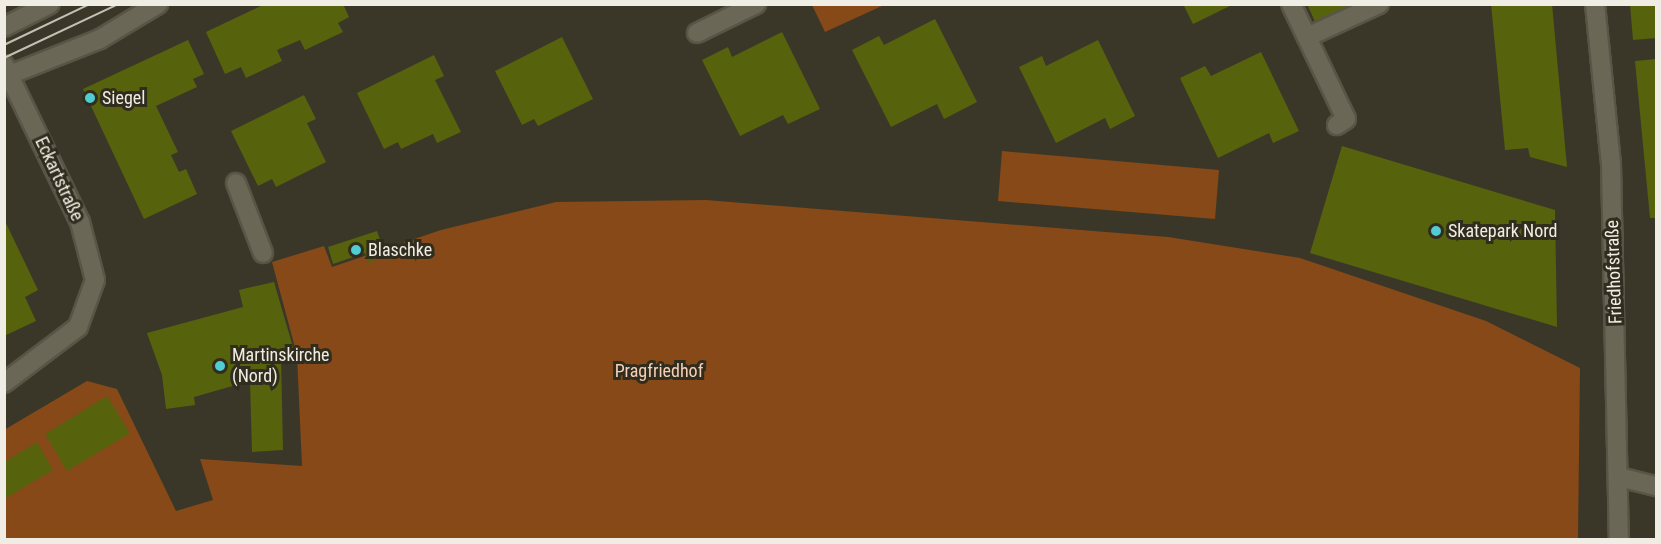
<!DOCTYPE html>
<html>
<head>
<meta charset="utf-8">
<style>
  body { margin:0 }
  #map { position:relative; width:1661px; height:544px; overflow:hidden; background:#3b3728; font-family:"Roboto Condensed",sans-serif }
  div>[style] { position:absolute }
  .green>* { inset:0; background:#864917 }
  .building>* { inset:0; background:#57620d }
  .roads { filter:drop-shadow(2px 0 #585547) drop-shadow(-2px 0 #585547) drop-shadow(0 2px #585547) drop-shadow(0 -2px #585547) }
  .minor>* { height:18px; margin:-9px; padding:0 9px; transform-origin:9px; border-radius:9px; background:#6b6756 }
  .tram>* { height:1.5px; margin:-0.75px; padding:0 0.75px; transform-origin:0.75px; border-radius:0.75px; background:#c3c1b6 }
  .dots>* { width:16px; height:16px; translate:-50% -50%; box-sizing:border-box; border:3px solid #312d1e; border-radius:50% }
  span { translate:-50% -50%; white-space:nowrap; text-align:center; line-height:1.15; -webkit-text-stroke:6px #312d1e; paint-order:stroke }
  .poi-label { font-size:18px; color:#f0eee4 }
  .left { translate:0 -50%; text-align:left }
  .street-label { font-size:18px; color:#f0eee4 }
  .park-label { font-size:18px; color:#f6d1b8 }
  .frame { position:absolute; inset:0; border:6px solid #f0eee4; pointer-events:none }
</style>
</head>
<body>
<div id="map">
  <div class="green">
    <div style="clip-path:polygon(812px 5px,884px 5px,825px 32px)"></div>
    <div style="clip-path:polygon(1002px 151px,1219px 170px,1215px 219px,998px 201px)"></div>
    <div style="clip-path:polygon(706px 200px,1168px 237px,1300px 258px,1486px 321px,1580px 368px,1578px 539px,5px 539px,4px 430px,87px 381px,117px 389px,176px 511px,213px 500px,200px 459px,302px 466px,297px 355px,272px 262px,324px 246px,332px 267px,441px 230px,556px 202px)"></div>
  </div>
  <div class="building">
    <div style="clip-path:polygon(265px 4px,343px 4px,349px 17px,338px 23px,343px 32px,305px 50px,300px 40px,277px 50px,282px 61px,246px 78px,241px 67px,225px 74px,206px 32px)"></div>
    <div style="clip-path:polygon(1183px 4px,1234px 4px,1193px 24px)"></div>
    <div style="clip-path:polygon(1307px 4px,1358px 4px,1316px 24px)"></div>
    <div style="clip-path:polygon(1491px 4px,1552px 4px,1567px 167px,1530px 157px,1528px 148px,1505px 150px)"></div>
    <div style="clip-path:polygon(1630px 4px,1656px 4px,1656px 38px,1633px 40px)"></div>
    <div style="clip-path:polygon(935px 19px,977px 102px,944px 119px,937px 104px,891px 127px,852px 50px,879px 36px,884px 45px)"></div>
    <div style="clip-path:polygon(782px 32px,820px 109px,788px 124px,783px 115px,740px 136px,702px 60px,728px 47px,732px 57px)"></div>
    <div style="clip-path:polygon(562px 37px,593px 99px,538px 126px,534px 119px,522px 125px,495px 71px)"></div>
    <div style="clip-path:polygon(188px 40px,204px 74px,193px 79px,197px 87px,156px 106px,178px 152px,171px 155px,179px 172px,186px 169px,197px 194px,144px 219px,83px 89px)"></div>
    <div style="clip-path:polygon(1098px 40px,1135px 116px,1110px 129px,1105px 118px,1056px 143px,1019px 67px,1042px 56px,1046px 66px)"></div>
    <div style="clip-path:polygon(1261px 52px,1299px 131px,1273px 143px,1269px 133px,1218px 158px,1180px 78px,1205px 66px,1211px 76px)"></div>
    <div style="clip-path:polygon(434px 55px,444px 76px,435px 80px,461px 132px,437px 143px,433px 134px,401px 149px,398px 142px,384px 149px,357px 93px)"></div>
    <div style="clip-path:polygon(1656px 59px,1656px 218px,1650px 218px,1635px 61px)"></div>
    <div style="clip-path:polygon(304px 95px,316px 119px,307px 123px,326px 162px,276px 187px,272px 179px,258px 186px,231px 131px)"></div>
    <div style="clip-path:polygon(1342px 146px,1555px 210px,1557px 327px,1310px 253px)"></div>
    <div style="clip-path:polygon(4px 219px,38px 290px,25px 297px,36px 321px,4px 336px)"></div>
    <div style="clip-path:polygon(377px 231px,385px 255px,368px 263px,365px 253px,333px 264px,328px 247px)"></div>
    <div style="clip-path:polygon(274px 282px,295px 354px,281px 357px,283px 450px,252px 452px,250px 381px,194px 397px,195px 405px,166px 409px,162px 375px,147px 333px,243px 307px,239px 290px)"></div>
    <div style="clip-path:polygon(107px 396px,130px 433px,67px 471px,45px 434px)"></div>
    <div style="clip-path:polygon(37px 442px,53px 470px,4px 499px,4px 462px)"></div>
  </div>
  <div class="roads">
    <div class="minor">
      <div style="left:1291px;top:4px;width:127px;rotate:64.4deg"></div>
      <div style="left:1346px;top:119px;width:11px;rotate:146deg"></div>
      <div style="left:1595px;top:4px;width:161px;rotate:84.3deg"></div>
      <div style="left:1611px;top:164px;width:376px;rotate:88.8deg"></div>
      <div style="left:4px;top:27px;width:51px;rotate:-26.6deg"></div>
      <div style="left:697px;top:33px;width:66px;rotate:-26.2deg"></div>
      <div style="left:1307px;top:37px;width:79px;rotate:-24.6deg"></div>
      <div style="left:4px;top:65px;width:174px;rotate:64.2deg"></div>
      <div style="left:80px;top:222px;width:60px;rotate:75.5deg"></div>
      <div style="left:95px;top:280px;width:50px;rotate:109.9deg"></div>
      <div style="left:78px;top:327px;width:93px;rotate:142.9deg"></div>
      <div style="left:4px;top:77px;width:103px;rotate:-21.6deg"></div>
      <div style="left:100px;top:39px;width:68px;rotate:-31.1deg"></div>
      <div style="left:236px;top:183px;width:75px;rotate:68.9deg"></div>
      <div style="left:1619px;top:477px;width:38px;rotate:14deg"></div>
    </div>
  </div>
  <div class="tram">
    <div style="left:4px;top:45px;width:95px;rotate:-25.5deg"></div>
    <div style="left:4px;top:58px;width:127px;rotate:-25.2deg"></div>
  </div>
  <div class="dots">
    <div style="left:90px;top:98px;background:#51ccd2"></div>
    <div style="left:1436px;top:231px;background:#51ccd2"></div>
    <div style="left:356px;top:250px;background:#51ccd2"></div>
    <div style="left:220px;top:366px;background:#51ccd2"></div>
  </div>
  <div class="poi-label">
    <span class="left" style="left:102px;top:98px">Siegel</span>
    <span class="left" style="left:1448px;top:231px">Skatepark Nord</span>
    <span class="left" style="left:368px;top:250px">Blaschke</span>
    <span class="left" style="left:232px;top:366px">Martinskirche<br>(Nord)</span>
  </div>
  <div class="street-label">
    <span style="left:59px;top:179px;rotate:65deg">Eckartstraße</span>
    <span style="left:1614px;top:272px;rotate:-92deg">Friedhofstraße</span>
  </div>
  <div class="park-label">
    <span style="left:659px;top:371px">Pragfriedhof</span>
  </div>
  <div class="frame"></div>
</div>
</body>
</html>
